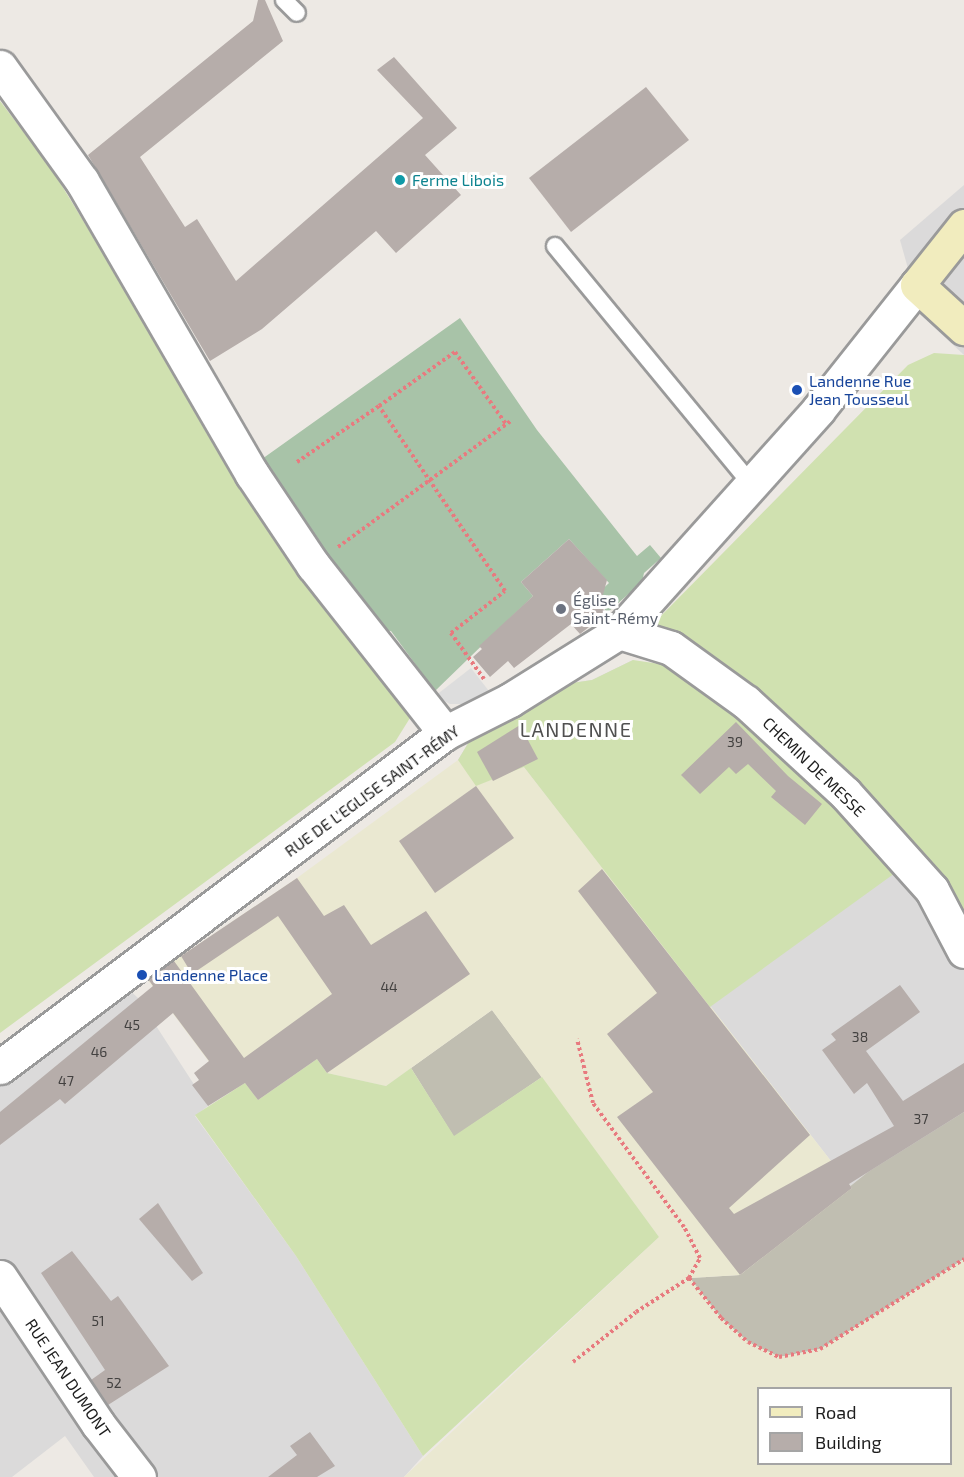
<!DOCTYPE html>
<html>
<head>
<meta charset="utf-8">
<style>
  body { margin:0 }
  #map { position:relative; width:964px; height:1477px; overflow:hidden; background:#ede9e4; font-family:"Exo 2",sans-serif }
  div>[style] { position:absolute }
  .residential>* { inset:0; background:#dbdada }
  .construction>* { inset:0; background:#c0beb1 }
  .farmland>* { inset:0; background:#eae8d1 }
  .grass>* { inset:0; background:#d0e1b0 }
  .cemetery>* { inset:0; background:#a8c3a8 }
  .parking>* { inset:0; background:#ddd }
  .building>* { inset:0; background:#b6adaa }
  .path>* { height:4px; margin-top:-2px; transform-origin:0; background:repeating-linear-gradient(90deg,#e87a7f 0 3px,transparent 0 6px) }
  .roads { filter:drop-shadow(2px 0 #9a9a9a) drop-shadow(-2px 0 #9a9a9a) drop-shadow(0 2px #9a9a9a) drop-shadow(0 -2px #9a9a9a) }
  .lane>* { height:16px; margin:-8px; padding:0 8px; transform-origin:8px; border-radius:8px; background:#fff }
  .street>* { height:33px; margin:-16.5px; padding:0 16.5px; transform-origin:16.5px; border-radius:16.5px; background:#fff }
  .secondary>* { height:33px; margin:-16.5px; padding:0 16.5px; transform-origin:16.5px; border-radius:16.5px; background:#f1ecbe }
  .dots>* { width:16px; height:16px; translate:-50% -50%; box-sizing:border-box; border:3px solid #fff; border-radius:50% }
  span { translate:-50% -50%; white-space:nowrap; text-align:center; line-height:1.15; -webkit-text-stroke:6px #fff; paint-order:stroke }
  .number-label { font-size:14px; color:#434140 }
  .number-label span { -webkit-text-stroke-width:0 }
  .culture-label { font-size:16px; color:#0d838f }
  .left { translate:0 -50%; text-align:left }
  .transit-label { font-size:16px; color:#164399 }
  .worship-label { font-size:16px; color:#5b616d }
  .street-label { font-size:16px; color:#1d1d1d }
  .quarter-label { font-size:20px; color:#505050; letter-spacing:1.5px }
  .legend { position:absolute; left:757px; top:1387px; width:195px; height:78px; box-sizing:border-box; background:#fff; border:2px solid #a5a5a5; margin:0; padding:8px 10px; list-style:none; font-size:18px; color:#1d1d1d }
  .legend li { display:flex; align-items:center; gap:12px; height:30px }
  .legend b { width:30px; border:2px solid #a5a5a5 }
</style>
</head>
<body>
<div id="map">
  <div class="residential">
    <div style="clip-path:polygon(964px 185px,964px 355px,921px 315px,900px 240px)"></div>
    <div style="clip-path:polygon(633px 660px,964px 903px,964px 1112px,852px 1188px,524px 767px,458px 760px,470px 740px,572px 683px,592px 680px)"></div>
    <div style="clip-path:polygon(125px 986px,138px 998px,208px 1106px,195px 1116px,296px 1256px,423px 1456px,404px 1477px,94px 1477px,65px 1436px,12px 1477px,0 1477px,0 1072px)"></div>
  </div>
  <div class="construction">
    <div style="clip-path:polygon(492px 1010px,542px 1077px,454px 1137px,411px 1068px)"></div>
    <div style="clip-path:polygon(964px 1112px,964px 1259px,867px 1323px,820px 1349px,779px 1357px,748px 1342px,721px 1318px,689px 1278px,740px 1275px,868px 1172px)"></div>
  </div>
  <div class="farmland">
    <div style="clip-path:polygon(evenodd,458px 760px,477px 785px,524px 767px,852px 1188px,740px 1275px,690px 1278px,721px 1318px,748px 1342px,780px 1357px,820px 1349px,964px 1259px,964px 1477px,404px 1477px,659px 1237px,492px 1010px,386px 1086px,327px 1073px,317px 1059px,258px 1100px,233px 1094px,147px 979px,297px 878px,458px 760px,758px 1388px,950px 1388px,950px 1464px,758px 1464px,758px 1388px)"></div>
  </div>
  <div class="grass">
    <div style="clip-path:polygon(0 101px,51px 168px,305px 584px,410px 718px,395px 742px,0 1033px)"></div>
    <div style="clip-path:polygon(934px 353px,964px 355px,964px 914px,903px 831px,801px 733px,654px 629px,656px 621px,908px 365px)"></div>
    <div style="clip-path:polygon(633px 660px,680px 667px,741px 713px,902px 868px,710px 1007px,524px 767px,476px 786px,458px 760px,470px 740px,572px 683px,592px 680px)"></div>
    <div style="clip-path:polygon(317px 1059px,327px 1073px,386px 1086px,411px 1068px,454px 1136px,542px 1077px,659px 1237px,423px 1456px,296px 1256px,195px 1115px,245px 1083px,258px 1100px)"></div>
  </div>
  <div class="cemetery">
    <div style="clip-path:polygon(460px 318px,537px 430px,637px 556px,650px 545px,661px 558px,644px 573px,642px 582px,607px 613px,596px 595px,609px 583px,569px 539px,521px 582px,533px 596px,435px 691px,391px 631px,372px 629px,262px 459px)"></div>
  </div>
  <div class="parking">
    <div style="clip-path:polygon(471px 668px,492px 695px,469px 704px,450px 704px,435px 696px)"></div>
  </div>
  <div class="building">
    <div style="clip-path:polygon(258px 0,265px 0,283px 41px,140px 157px,185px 227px,197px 219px,236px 281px,423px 118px,377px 70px,394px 57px,457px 128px,425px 155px,461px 195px,396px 253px,376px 231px,262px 329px,210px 361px,88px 155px,253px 21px)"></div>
    <div style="clip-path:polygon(646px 87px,689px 140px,571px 232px,529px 178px)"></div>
    <div style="clip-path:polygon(569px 539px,607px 580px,600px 606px,607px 613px,580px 634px,571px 624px,514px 668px,508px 661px,490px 677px,473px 657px,482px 649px,479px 646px,533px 596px,521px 582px)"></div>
    <div style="clip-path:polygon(736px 722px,788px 776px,822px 804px,805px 825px,771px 797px,776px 791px,748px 764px,736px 774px,729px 767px,700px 794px,681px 775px)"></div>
    <div style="clip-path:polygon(520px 725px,538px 759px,493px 781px,477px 752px)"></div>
    <div style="clip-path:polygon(476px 786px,514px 838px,435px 893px,399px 841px)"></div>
    <div style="clip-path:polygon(602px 869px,810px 1135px,729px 1208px,734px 1214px,894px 1126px,867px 1083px,854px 1094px,822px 1050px,836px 1040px,831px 1034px,900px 985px,920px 1012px,866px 1051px,903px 1101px,964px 1063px,964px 1112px,849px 1184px,852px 1188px,740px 1275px,617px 1117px,653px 1092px,607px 1034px,657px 993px,578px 891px)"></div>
    <div style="clip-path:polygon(297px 878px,324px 916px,344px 905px,371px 945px,426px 911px,470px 974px,327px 1073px,317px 1059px,258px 1100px,245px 1083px,208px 1106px,192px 1085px,199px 1080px,194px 1073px,209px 1061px,173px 1013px,65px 1104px,60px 1099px,0 1145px,0 1112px,153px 986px,148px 979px,174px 961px,244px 1058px,332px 994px,278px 916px,192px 974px,181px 956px)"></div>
    <div style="clip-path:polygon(158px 1203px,203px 1273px,192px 1281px,139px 1219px)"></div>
    <div style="clip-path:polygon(72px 1251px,111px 1301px,118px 1296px,169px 1366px,108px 1405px,91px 1380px,105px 1370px,41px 1273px)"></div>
    <div style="clip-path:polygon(310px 1432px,335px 1466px,317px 1477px,268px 1477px,297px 1455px,290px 1446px)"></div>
  </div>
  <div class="path">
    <div style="left:297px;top:462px;width:99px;rotate:-34.3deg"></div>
    <div style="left:338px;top:547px;width:215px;rotate:-36.1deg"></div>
    <div style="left:484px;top:679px;width:57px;rotate:-125.7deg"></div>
    <div style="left:451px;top:633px;width:68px;rotate:-37.9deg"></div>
    <div style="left:505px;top:591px;width:224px;rotate:-124.3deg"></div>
    <div style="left:379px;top:406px;width:93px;rotate:-35.4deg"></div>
    <div style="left:455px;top:352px;width:88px;rotate:54.7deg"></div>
    <div style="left:689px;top:1278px;width:51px;rotate:51.3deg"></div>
    <div style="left:721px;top:1318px;width:36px;rotate:42deg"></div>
    <div style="left:748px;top:1342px;width:34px;rotate:26deg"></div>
    <div style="left:779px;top:1357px;width:42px;rotate:-11deg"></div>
    <div style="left:820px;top:1349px;width:170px;rotate:-32deg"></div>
    <div style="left:573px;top:1362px;width:80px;rotate:-38.4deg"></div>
    <div style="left:636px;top:1312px;width:63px;rotate:-32.7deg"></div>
    <div style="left:689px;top:1278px;width:23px;rotate:-61deg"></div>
    <div style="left:700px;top:1258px;width:35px;rotate:-117deg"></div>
    <div style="left:684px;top:1227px;width:154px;rotate:-126.3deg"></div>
    <div style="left:593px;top:1103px;width:66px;rotate:-104deg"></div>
  </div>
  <div class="roads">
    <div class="lane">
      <div style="left:284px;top:0;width:18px;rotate:45deg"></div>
      <div style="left:555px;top:246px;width:308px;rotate:50.5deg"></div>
    </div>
    <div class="street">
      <div style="left:0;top:67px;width:140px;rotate:54.3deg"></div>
      <div style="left:82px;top:181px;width:339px;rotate:59.9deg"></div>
      <div style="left:252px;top:474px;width:110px;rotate:56.2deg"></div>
      <div style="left:313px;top:565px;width:214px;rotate:51.8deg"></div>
      <div style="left:619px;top:632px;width:54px;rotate:17.1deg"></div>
      <div style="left:671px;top:648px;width:92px;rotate:35.8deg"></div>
      <div style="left:746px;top:702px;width:134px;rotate:42.6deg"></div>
      <div style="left:845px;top:793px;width:130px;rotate:48.1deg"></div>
      <div style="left:932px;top:890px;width:69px;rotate:62.3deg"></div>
      <div style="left:0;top:1067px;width:556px;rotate:-36.89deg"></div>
      <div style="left:445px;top:733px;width:73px;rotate:-26.9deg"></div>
      <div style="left:510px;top:700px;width:128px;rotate:-32deg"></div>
      <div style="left:619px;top:632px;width:298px;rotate:-48.1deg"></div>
      <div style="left:818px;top:410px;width:159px;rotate:-51.6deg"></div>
      <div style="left:0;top:1277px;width:177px;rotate:56.3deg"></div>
      <div style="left:98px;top:1424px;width:67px;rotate:52.3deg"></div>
    </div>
    <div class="secondary">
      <div style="left:964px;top:226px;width:75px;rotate:128.5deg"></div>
      <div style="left:917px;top:285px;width:64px;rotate:42.5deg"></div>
    </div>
  </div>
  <div class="dots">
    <div style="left:400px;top:180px;background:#0f9aa8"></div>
    <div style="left:797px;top:390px;background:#1a4fb4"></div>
    <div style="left:561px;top:609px;background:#6b7280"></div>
    <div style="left:142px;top:975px;background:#1a4fb4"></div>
  </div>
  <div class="number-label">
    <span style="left:735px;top:742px">39</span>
    <span style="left:389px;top:987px">44</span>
    <span style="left:132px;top:1025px">45</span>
    <span style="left:860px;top:1037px">38</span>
    <span style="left:99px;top:1052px">46</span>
    <span style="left:66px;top:1081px">47</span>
    <span style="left:921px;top:1119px">37</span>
    <span style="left:98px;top:1321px">51</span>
    <span style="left:114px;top:1383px">52</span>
  </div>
  <div class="culture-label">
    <span class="left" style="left:412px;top:180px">Ferme Libois</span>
  </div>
  <div class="transit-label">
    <span class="left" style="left:809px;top:390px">Landenne Rue<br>Jean Tousseul</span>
    <span class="left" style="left:154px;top:975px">Landenne Place</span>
  </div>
  <div class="worship-label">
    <span class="left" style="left:573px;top:609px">Église<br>Saint-Rémy</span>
  </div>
  <div class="street-label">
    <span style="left:814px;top:767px;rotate:44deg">CHEMIN DE MESSE</span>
    <span style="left:372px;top:791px;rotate:-36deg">RUE DE L'EGLISE SAINT-RÉMY</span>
    <span style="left:68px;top:1378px;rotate:56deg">RUE JEAN DUMONT</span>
  </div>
  <div class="quarter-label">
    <span style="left:576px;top:729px">LANDENNE</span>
  </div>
  <ul class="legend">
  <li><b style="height:8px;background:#f1ecbe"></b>Road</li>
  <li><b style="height:16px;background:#b6adaa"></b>Building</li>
  </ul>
</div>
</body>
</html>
